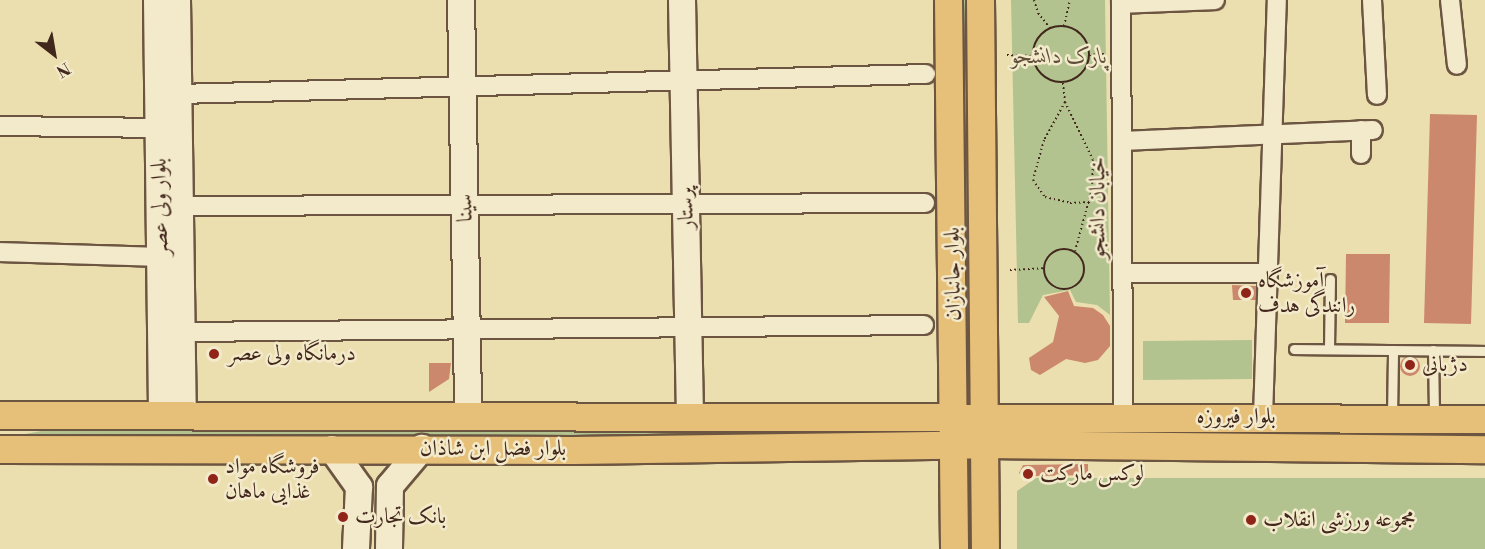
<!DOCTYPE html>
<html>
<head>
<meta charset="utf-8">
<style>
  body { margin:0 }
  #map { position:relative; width:1485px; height:549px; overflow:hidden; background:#ecdfaf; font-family:"Libre Bodoni",Amiri,serif }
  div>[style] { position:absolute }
  .green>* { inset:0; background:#b2c390 }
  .building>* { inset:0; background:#cc886c }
  .round { border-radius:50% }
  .path>* { height:2px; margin-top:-1px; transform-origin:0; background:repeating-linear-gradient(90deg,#42271c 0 1.5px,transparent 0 4.5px) }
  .path>.ring { margin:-1px; padding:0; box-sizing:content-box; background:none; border:2px solid #42271c; border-radius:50% }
  .roads { filter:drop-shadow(2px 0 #6c5541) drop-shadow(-2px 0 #6c5541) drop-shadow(0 2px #6c5541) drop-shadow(0 -2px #6c5541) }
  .lane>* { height:9px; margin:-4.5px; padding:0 4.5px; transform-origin:4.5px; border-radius:4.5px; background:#f3eacb }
  .street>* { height:18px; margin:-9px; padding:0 9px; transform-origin:9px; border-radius:9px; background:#f3eacb }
  .secondary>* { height:26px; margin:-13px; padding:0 13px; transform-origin:13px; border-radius:13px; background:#f3eacb }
  .primary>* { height:27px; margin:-13.5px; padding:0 13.5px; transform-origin:13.5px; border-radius:13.5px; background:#e6c078 }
  .dots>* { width:16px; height:16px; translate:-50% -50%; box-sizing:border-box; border:3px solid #f3eacb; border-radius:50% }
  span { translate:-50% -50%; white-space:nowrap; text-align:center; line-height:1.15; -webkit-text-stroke:5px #f3eacb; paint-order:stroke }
  .park-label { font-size:22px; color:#5e4e39; font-style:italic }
  .street-label { font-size:22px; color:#42271c }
  .poi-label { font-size:22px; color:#42271c }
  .left { translate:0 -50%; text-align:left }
  .north { position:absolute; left:24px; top:24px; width:60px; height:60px; -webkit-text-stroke:4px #f3eacb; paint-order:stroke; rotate:149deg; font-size:16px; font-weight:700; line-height:24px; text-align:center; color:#42271c }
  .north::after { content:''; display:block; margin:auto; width:21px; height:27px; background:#42271c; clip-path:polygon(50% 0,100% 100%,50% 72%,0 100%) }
</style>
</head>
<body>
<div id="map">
  <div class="green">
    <div style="clip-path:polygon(962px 0,971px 0,976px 382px,966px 382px)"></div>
    <div style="clip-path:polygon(1011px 0,1105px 0,1110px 315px,1097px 305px,1076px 302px,1070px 290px,1043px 295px,1029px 323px,1018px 323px)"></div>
    <div style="clip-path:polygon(1252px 340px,1252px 379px,1143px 380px,1143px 341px)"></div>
    <div style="clip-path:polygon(69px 426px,799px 430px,800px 433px,448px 437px,25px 434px)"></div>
    <div style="clip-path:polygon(1015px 427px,1485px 429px,1485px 437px,1015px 436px)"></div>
    <div style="clip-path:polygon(1036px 478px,1485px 478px,1485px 549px,1017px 549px,1017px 491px)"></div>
  </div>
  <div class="building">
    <div style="clip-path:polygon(1430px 114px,1477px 115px,1471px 324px,1424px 323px)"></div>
    <div style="clip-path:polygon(1346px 254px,1390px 254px,1389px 323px,1345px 323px)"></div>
    <div style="clip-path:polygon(1232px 285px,1256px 286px,1256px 300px,1233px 300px)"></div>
    <div style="clip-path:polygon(1068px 291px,1074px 306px,1093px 308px,1103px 315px,1110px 326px,1110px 346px,1098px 360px,1085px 363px,1066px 359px,1040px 375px,1031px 370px,1029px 358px,1053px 342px,1059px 316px,1044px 297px)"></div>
    <div class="round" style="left:1400px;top:356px;width:20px;height:20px"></div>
    <div style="clip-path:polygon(429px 363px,451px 363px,449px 379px,429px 392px)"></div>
    <div style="clip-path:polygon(1088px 464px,1088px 475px,1036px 476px,1026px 482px,1019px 473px,1023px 465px)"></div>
  </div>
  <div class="path">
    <div style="left:1034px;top:0;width:14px;rotate:73deg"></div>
    <div style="left:1038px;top:13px;width:19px;rotate:51deg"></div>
    <div class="ring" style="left:1033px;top:26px;width:54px;height:54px"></div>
    <div style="left:1064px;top:26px;width:27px;rotate:-77deg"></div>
    <div style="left:1007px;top:55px;width:26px;rotate:2deg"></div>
    <div style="left:1089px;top:55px;width:15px;rotate:-4deg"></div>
    <div style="left:1063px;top:83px;width:19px;rotate:84deg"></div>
    <div style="left:1065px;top:102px;width:64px;rotate:64.2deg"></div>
    <div style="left:1093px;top:160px;width:29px;rotate:92deg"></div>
    <div style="left:1092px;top:189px;width:64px;rotate:105.3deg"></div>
    <div style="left:1065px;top:102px;width:43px;rotate:118.9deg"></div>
    <div style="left:1044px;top:140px;width:41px;rotate:105.4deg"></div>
    <div style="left:1033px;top:180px;width:21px;rotate:55deg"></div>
    <div style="left:1045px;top:197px;width:26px;rotate:13deg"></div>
    <div style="left:1070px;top:203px;width:20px;rotate:-3deg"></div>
    <div class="ring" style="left:1044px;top:249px;width:38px;height:38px"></div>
    <div style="left:1010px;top:270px;width:33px;rotate:-3deg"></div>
  </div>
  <div class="roads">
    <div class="lane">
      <div style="left:1294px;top:349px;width:191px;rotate:0.6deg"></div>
      <div style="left:1329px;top:349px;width:70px;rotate:-89.2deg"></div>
      <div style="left:1433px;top:350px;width:66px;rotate:89.1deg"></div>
      <div style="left:1392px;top:417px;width:67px;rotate:-89.1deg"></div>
    </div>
    <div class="street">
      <div style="left:1121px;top:0;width:416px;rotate:89.7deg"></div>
      <div style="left:1372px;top:0;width:95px;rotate:87deg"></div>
      <div style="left:1450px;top:0;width:65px;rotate:83.9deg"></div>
      <div style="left:1121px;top:4px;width:94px;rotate:-2.4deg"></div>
      <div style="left:178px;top:94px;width:748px;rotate:-1.53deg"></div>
      <div style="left:0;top:126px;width:159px;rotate:0.7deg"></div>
      <div style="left:1122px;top:141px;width:251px;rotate:-2.5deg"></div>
      <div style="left:1361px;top:154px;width:24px;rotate:-90deg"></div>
      <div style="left:180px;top:206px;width:745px;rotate:-0.23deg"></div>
      <div style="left:0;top:252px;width:161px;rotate:1.8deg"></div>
      <div style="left:1122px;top:273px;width:146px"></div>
      <div style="left:182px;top:332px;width:742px;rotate:-0.54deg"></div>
      <div style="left:1263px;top:417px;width:417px;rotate:-88.1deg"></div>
    </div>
    <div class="secondary">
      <div style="left:157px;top:0;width:414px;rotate:89.3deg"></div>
      <div style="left:177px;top:0;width:414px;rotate:89.2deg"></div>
      <div style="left:461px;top:0;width:415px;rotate:89deg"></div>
      <div style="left:682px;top:0;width:416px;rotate:88.9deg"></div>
      <div style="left:332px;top:449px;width:47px;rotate:54.6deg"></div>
      <div style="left:359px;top:487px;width:62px;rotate:92.8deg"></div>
      <div style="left:389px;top:549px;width:63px;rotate:-89.1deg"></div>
      <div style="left:390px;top:486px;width:50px;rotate:-49.9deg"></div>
    </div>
    <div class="primary">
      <div style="left:948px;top:0;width:549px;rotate:89.37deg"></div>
      <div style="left:980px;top:0;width:549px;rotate:89.48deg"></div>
      <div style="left:0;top:415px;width:1485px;rotate:0.15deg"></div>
      <div style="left:0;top:449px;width:573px;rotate:0.1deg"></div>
      <div style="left:573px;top:450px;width:413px;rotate:-0.8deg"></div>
      <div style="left:986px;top:444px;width:499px;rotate:0.6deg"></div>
    </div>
  </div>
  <div class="dots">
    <div style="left:1246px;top:293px;background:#8f2418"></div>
    <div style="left:214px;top:354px;background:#8f2418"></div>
    <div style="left:1410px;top:365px;background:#8f2418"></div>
    <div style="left:1028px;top:474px;background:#8f2418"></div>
    <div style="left:213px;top:479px;background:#8f2418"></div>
    <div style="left:343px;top:517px;background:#8f2418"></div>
    <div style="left:1251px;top:520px;background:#8f2418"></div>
  </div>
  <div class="park-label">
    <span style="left:1059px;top:57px">پارک دانشجو</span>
  </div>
  <div class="street-label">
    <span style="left:160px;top:207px;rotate:-91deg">بلوار ولی عصر</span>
    <span style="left:465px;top:208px;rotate:-91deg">سینا</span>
    <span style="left:686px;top:208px;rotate:-91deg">پرستار</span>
    <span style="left:1098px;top:208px;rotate:-90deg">خیابان دانشجو</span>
    <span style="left:953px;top:274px;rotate:-91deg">بلوار جانبازان</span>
    <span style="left:1236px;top:417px">بلوار فیروزه</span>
    <span style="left:493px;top:449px">بلوار فضل ابن شاذان</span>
  </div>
  <div class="poi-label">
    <span class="left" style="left:1258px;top:293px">آموزشگاه<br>رانندگی هدف</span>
    <span class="left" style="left:228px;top:354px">درمانگاه ولی عصر</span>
    <span class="left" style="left:1422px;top:365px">دژبانی</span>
    <span class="left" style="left:225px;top:479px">فروشگاه مواد<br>غذایی ماهان</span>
    <span class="left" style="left:1040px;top:474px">لوکس مارکت</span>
    <span class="left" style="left:355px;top:517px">بانک تجارت</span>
    <span class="left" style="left:1263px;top:520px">مجموعه ورزشی انقلاب</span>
  </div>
  <div class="north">N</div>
</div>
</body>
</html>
